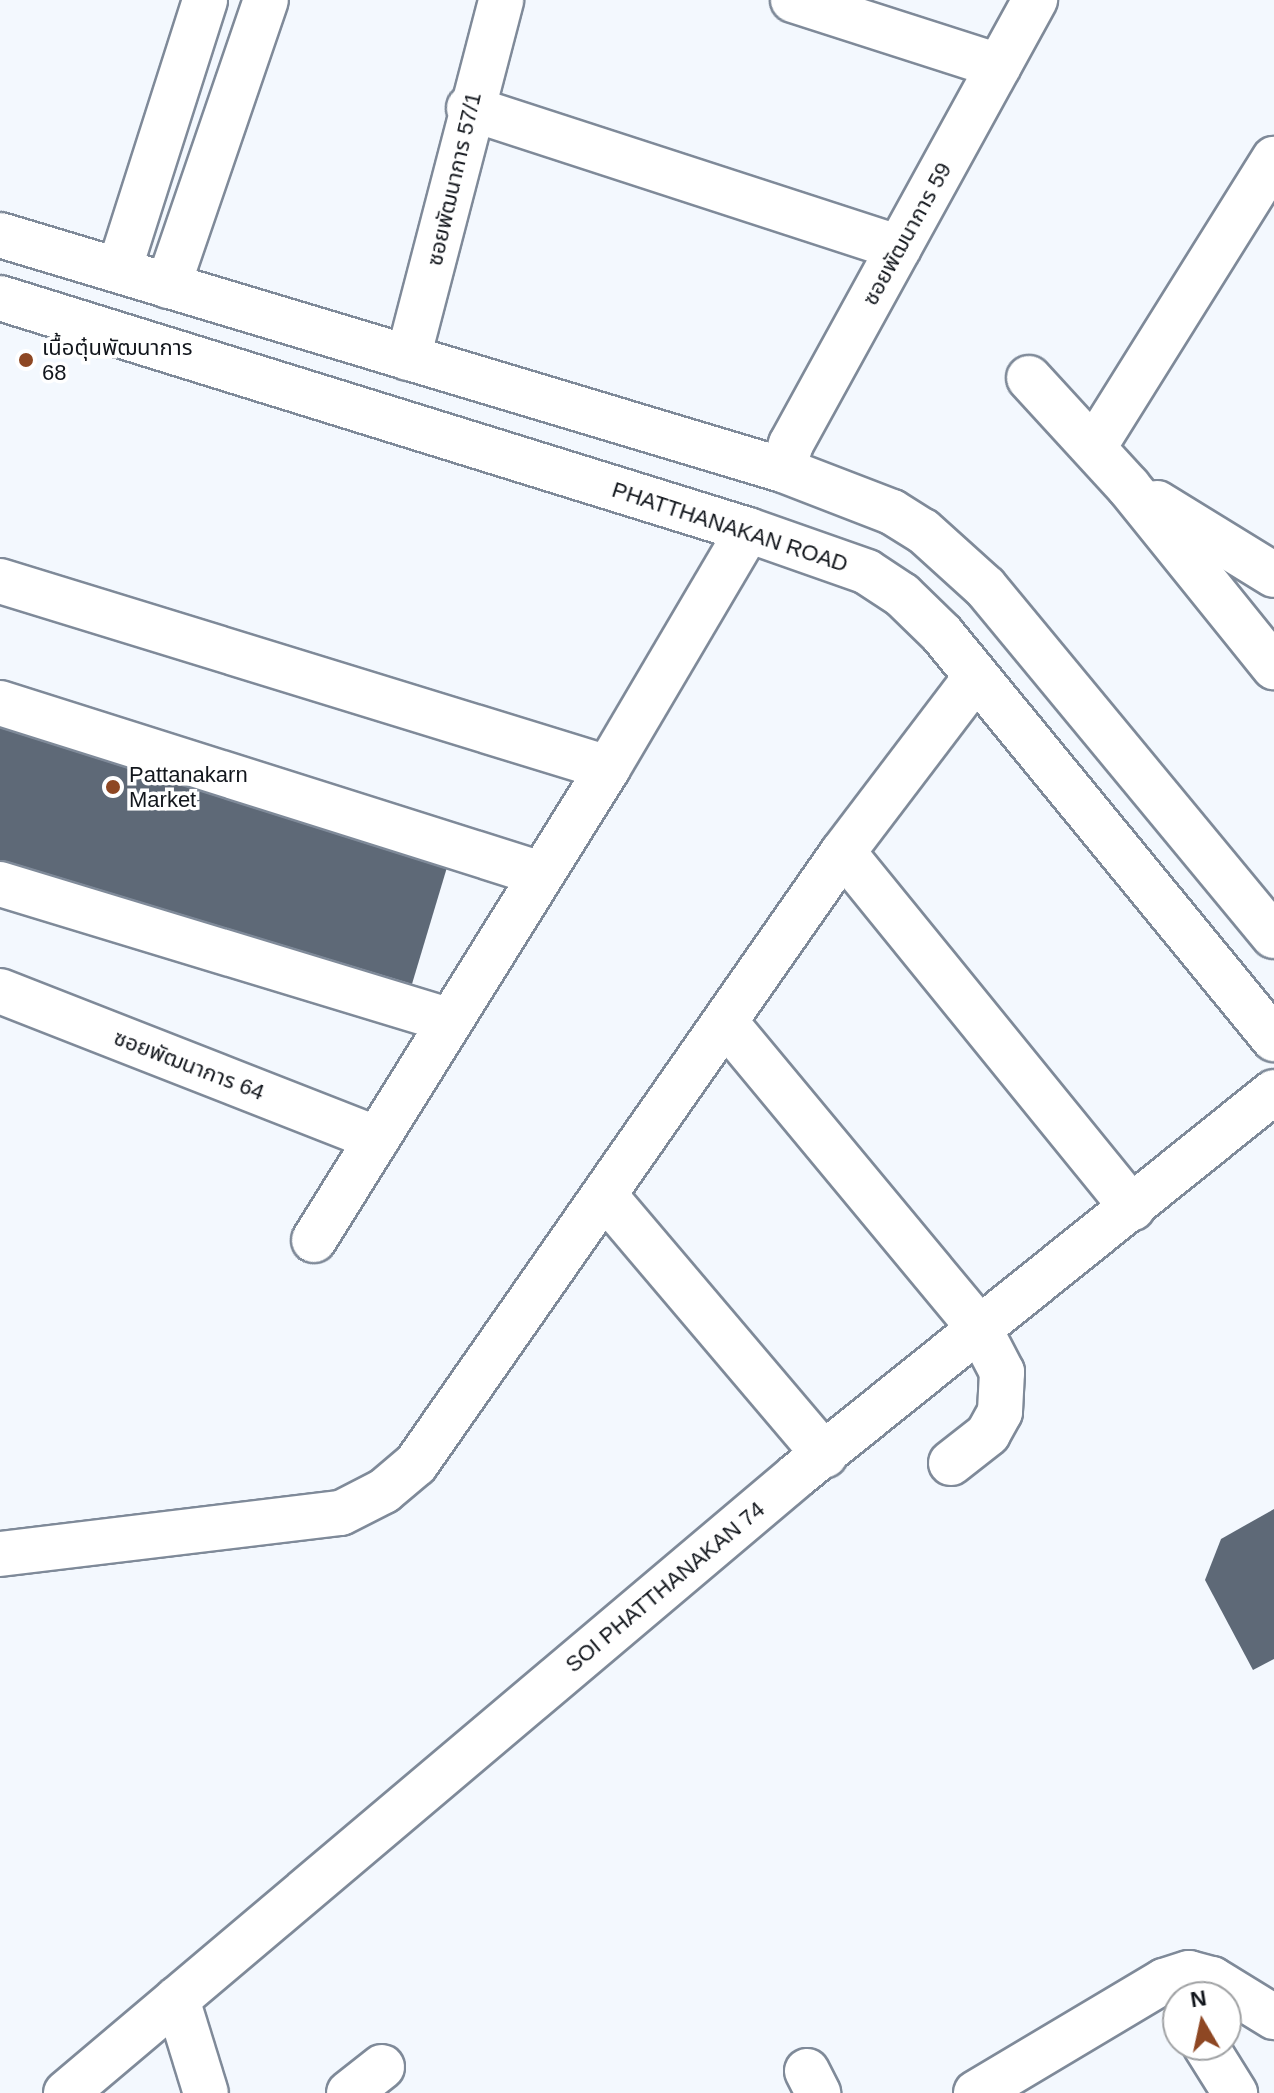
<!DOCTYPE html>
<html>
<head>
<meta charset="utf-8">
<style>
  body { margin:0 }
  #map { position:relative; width:1274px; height:2093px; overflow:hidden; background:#f3f8fe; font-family:Helvetica,"Noto Sans Thai",sans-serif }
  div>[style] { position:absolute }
  .building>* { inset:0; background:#5e6977 }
  .roads { filter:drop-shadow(2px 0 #7f8a99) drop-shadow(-2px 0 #7f8a99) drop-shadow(0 2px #7f8a99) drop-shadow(0 -2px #7f8a99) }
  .minor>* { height:44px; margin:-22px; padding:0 22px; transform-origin:22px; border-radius:22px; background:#fff }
  .major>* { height:44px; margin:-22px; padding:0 22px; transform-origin:22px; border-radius:22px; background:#fff }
  .dots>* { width:22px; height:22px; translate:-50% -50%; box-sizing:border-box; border:4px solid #fff; border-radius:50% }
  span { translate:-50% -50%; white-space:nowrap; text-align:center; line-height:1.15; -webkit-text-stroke:7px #fff; paint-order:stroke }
  .street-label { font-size:22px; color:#12161c }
  .poi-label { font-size:22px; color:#12161c }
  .left { translate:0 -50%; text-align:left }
  .north { position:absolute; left:1162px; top:1981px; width:80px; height:80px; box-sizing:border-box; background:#fff; border:2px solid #a0a2a4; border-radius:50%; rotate:351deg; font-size:22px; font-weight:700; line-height:32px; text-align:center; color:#12161c }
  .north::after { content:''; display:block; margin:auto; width:28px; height:36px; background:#8e4723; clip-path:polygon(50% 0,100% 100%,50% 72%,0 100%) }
</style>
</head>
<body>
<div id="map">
  <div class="building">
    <div style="clip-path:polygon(0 719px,451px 854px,412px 984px,0 860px)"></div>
    <div style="clip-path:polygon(1274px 1509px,1274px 1659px,1253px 1670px,1205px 1580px,1221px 1539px)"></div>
  </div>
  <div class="roads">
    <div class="minor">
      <div style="left:793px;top:0;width:216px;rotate:17.8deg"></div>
      <div style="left:469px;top:108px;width:452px;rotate:18deg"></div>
      <div style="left:119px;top:270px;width:283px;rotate:-72.3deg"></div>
      <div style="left:168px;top:286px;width:302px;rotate:-71.1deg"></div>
      <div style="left:408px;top:358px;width:370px;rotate:-75.4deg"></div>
      <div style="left:1029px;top:378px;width:147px;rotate:47.5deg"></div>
      <div style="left:1128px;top:486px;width:233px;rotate:51.1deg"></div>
      <div style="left:1094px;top:447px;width:340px;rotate:-58deg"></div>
      <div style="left:783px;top:470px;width:27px;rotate:-73deg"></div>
      <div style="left:791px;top:444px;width:507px;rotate:-61.21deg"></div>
      <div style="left:1157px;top:503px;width:137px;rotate:31.6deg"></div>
      <div style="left:0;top:581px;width:636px;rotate:17.1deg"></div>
      <div style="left:0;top:703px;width:564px;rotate:17.54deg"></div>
      <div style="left:843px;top:852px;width:459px;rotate:50.9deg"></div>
      <div style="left:0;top:884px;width:468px;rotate:16.9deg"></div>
      <div style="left:0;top:991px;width:405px;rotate:21.4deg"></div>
      <div style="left:726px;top:1023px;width:394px;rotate:50.3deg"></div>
      <div style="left:978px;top:1326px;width:52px;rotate:62.4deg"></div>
      <div style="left:1002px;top:1372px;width:40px;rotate:92.9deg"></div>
      <div style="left:1000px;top:1412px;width:25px;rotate:119deg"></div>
      <div style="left:988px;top:1434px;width:47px;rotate:141.9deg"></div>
      <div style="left:605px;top:1196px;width:340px;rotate:49.7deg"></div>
      <div style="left:314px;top:1240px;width:556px;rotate:-58.08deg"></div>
      <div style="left:608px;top:768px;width:276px;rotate:-59.5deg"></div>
      <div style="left:0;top:1554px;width:343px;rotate:-6.9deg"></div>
      <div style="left:341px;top:1513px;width:48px;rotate:-27.1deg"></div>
      <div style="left:384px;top:1491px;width:42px;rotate:-40.2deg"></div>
      <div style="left:416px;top:1464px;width:746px;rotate:-55.1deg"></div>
      <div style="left:843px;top:852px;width:220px;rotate:-52.8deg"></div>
      <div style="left:177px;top:1999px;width:98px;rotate:72.9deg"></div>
      <div style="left:1205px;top:2045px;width:57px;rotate:58deg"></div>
      <div style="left:807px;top:2071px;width:25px;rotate:63deg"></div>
      <div style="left:66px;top:2093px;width:956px;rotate:-40.2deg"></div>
      <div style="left:796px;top:1476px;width:613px;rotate:-38.78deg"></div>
      <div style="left:349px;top:2093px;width:42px;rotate:-38.2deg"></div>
      <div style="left:976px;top:2093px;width:219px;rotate:-30.8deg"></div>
      <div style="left:1164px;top:1981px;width:26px;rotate:-18deg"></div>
      <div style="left:1189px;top:1973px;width:24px;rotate:15deg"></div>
      <div style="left:1212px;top:1979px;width:73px;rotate:31.5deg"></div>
    </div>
    <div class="major">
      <div style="left:0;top:235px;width:818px;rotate:16.71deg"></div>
      <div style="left:783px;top:470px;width:117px;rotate:21.1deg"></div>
      <div style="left:892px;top:512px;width:36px;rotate:32deg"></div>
      <div style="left:923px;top:531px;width:84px;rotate:42.1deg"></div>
      <div style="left:985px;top:587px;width:453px;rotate:50.4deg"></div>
      <div style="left:0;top:298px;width:783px;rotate:17.23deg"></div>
      <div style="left:748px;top:530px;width:126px;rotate:19.4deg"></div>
      <div style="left:867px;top:572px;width:42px;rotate:33.3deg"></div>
      <div style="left:902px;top:595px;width:56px;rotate:44.3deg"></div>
      <div style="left:942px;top:634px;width:524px;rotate:50.66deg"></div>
    </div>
  </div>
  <div class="dots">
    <div style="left:26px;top:360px;background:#8e4723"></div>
    <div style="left:113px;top:787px;background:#8e4723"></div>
  </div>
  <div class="street-label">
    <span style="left:454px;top:179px;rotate:-77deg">ซอยพัฒนาการ 57/1</span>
    <span style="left:907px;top:234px;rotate:-61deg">ซอยพัฒนาการ 59</span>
    <span style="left:730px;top:527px;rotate:18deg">PHATTHANAKAN ROAD</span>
    <span style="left:189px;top:1065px;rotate:21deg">ซอยพัฒนาการ 64</span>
    <span style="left:665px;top:1587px;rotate:-40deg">SOI PHATTHANAKAN 74</span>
  </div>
  <div class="poi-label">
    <span class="left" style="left:42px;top:360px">เนื้อตุ๋นพัฒนาการ<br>68</span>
    <span class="left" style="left:129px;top:787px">Pattanakarn<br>Market</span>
  </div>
  <div class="north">N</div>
</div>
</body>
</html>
